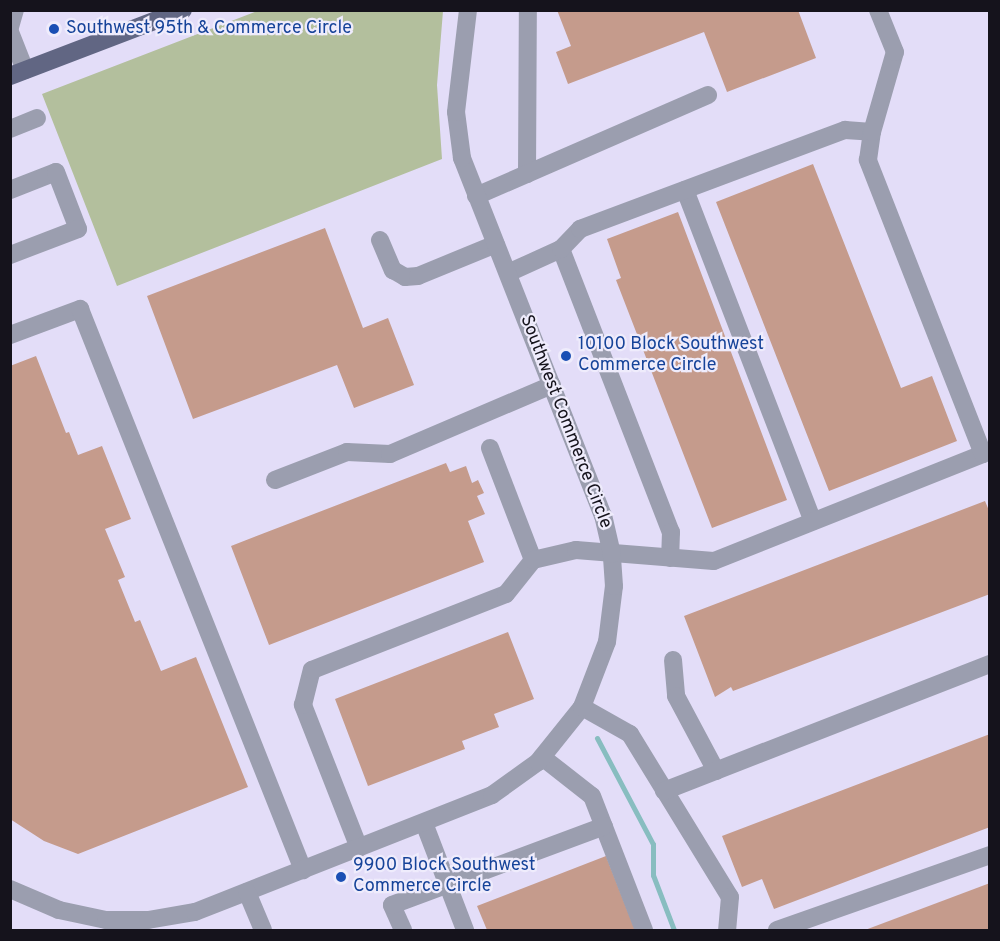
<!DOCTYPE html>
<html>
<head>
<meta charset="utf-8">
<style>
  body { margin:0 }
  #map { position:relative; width:1000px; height:941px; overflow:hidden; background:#e3ddf8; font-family:Overpass,sans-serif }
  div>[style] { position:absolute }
  .green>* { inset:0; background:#b3bf9d }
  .stream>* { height:5px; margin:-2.5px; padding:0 2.5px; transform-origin:2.5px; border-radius:2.5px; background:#88bdc0 }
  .building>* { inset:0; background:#c59b8c }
  .minor>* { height:18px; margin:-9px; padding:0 9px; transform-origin:9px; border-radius:9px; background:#9b9eaf }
  .major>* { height:18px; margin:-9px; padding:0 9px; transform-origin:9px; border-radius:9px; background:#616683 }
  .dots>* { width:16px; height:16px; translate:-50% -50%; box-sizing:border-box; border:3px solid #efecfc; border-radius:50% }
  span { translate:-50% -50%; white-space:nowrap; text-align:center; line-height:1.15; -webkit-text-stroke:4.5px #efecfc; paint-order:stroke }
  .transit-label { font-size:18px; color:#164399 }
  .left { translate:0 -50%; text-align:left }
  .street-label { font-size:18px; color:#15131c }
  .frame { position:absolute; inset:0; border:12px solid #15131c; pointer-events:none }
</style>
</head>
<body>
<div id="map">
  <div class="green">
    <div style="clip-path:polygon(257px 11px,443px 11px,437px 85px,442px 159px,117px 286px,42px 94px)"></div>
  </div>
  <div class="stream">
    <div style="left:597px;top:738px;width:120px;rotate:62.2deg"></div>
    <div style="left:653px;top:844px;width:31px;rotate:90deg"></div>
    <div style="left:653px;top:875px;width:59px;rotate:69.1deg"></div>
  </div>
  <div class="building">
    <div style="clip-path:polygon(557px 10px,798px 10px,816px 58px,727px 92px,704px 32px,568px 84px,556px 52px,571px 46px)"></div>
    <div style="clip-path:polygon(813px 164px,901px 388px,932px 376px,957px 441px,829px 491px,716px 202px)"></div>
    <div style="clip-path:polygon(678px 212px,787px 500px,712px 528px,616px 280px,621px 278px,607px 239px)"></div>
    <div style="clip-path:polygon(325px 228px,363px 328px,388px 318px,414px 385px,354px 408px,337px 365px,193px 419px,147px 296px)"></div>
    <div style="clip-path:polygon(36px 356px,66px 433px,69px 432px,78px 455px,102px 446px,131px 519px,105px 529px,125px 577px,118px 580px,135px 622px,140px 620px,161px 671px,196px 657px,248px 787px,78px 854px,44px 841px,10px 819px,10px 366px)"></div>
    <div style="clip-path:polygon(446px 463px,450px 472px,466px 466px,472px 483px,478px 480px,484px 493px,477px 496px,485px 514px,468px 521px,484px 562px,269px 645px,231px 546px)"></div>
    <div style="clip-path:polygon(985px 501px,990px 513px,990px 594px,733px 691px,731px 687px,715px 697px,684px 616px)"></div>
    <div style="clip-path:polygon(508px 632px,534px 699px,494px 714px,499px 727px,462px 741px,465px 749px,368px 786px,335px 699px)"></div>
    <div style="clip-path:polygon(990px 734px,990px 827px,774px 909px,762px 879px,742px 887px,722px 836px)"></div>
    <div style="clip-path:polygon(606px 856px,635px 930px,487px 930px,477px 906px)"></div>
    <div style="clip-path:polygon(990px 883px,990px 930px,865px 930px)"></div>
  </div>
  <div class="minor">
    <div style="left:10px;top:27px;width:18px;rotate:-74deg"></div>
    <div style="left:10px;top:32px;width:41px;rotate:68.5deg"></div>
    <div style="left:10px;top:129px;width:29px;rotate:-22deg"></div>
    <div style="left:527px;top:174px;width:164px;rotate:-89.7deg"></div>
    <div style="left:10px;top:190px;width:49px;rotate:-21.4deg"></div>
    <div style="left:56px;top:172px;width:61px;rotate:68.9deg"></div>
    <div style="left:78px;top:229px;width:73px;rotate:159.1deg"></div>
    <div style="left:685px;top:190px;width:355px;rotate:68.9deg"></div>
    <div style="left:476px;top:196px;width:253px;rotate:-23.5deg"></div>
    <div style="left:380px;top:240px;width:33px;rotate:67deg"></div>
    <div style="left:393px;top:270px;width:14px;rotate:30deg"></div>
    <div style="left:405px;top:277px;width:13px;rotate:-4deg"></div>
    <div style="left:418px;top:276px;width:84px;rotate:-22.3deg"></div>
    <div style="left:561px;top:249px;width:304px;rotate:68.8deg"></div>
    <div style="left:671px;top:532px;width:26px;rotate:92deg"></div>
    <div style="left:508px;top:273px;width:58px;rotate:-24.4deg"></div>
    <div style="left:561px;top:249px;width:28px;rotate:-46deg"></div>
    <div style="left:580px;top:229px;width:283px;rotate:-20.5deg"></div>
    <div style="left:845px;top:130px;width:27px;rotate:4deg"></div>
    <div style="left:10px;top:335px;width:75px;rotate:-20.4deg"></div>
    <div style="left:80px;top:309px;width:604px;rotate:68.32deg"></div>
    <div style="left:490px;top:448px;width:120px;rotate:69deg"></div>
    <div style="left:275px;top:480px;width:77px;rotate:-21.3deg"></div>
    <div style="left:347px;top:452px;width:43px;rotate:2.7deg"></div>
    <div style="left:390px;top:454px;width:176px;rotate:-23.1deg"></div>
    <div style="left:673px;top:660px;width:36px;rotate:85deg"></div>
    <div style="left:676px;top:696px;width:85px;rotate:61.9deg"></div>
    <div style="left:582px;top:707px;width:55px;rotate:29.4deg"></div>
    <div style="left:630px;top:734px;width:191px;rotate:58.5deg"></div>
    <div style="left:730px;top:897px;width:33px;rotate:95deg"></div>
    <div style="left:542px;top:757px;width:63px;rotate:38deg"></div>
    <div style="left:592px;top:796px;width:144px;rotate:68.8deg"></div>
    <div style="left:664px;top:791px;width:350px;rotate:-21.3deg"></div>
    <div style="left:424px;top:823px;width:115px;rotate:69deg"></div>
    <div style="left:359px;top:848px;width:154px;rotate:-111.4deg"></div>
    <div style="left:303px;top:705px;width:36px;rotate:-76deg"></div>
    <div style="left:312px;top:670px;width:208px;rotate:-21.4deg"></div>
    <div style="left:506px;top:594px;width:43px;rotate:-51.5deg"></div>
    <div style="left:533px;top:560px;width:44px;rotate:-13.1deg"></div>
    <div style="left:576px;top:550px;width:138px;rotate:4.6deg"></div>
    <div style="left:714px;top:561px;width:289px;rotate:-21.7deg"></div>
    <div style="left:983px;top:454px;width:316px;rotate:-111.4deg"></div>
    <div style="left:868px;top:160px;width:28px;rotate:-82deg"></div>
    <div style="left:872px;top:132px;width:83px;rotate:-74deg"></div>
    <div style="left:895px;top:52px;width:45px;rotate:-112deg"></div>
    <div style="left:10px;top:889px;width:53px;rotate:23.2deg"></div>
    <div style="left:59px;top:910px;width:48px;rotate:12deg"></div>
    <div style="left:106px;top:920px;width:42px"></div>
    <div style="left:148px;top:920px;width:48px;rotate:-9.7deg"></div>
    <div style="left:195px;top:912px;width:319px;rotate:-21.5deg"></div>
    <div style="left:492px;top:795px;width:57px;rotate:-35.7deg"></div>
    <div style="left:538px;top:762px;width:70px;rotate:-51.3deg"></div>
    <div style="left:582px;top:707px;width:70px;rotate:-69deg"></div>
    <div style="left:607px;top:642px;width:56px;rotate:-82.9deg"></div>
    <div style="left:614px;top:586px;width:32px;rotate:-94deg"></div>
    <div style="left:612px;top:554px;width:39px;rotate:-103deg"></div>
    <div style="left:603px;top:516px;width:385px;rotate:-111.5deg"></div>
    <div style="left:462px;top:158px;width:46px;rotate:-97.4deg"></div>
    <div style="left:456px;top:112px;width:103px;rotate:-83.3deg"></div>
    <div style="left:247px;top:892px;width:41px;rotate:67.2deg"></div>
    <div style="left:403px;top:930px;width:27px;rotate:-114deg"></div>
    <div style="left:392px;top:905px;width:226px;rotate:-20.4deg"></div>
    <div style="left:777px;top:930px;width:226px;rotate:-19.4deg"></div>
  </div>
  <div class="major">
    <div style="left:10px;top:76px;width:185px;rotate:-20.9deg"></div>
  </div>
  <div class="dots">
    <div style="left:54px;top:29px;background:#1a4fb4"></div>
    <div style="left:566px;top:356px;background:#1a4fb4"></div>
    <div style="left:341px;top:877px;background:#1a4fb4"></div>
  </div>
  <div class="transit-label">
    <span class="left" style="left:66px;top:29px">Southwest 95th &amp; Commerce Circle</span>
    <span class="left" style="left:578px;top:356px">10100 Block Southwest<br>Commerce Circle</span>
    <span class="left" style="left:353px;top:877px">9900 Block Southwest<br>Commerce Circle</span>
  </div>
  <div class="street-label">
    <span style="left:565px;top:422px;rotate:69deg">Southwest Commerce Circle</span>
  </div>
  <div class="frame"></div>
</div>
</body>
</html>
